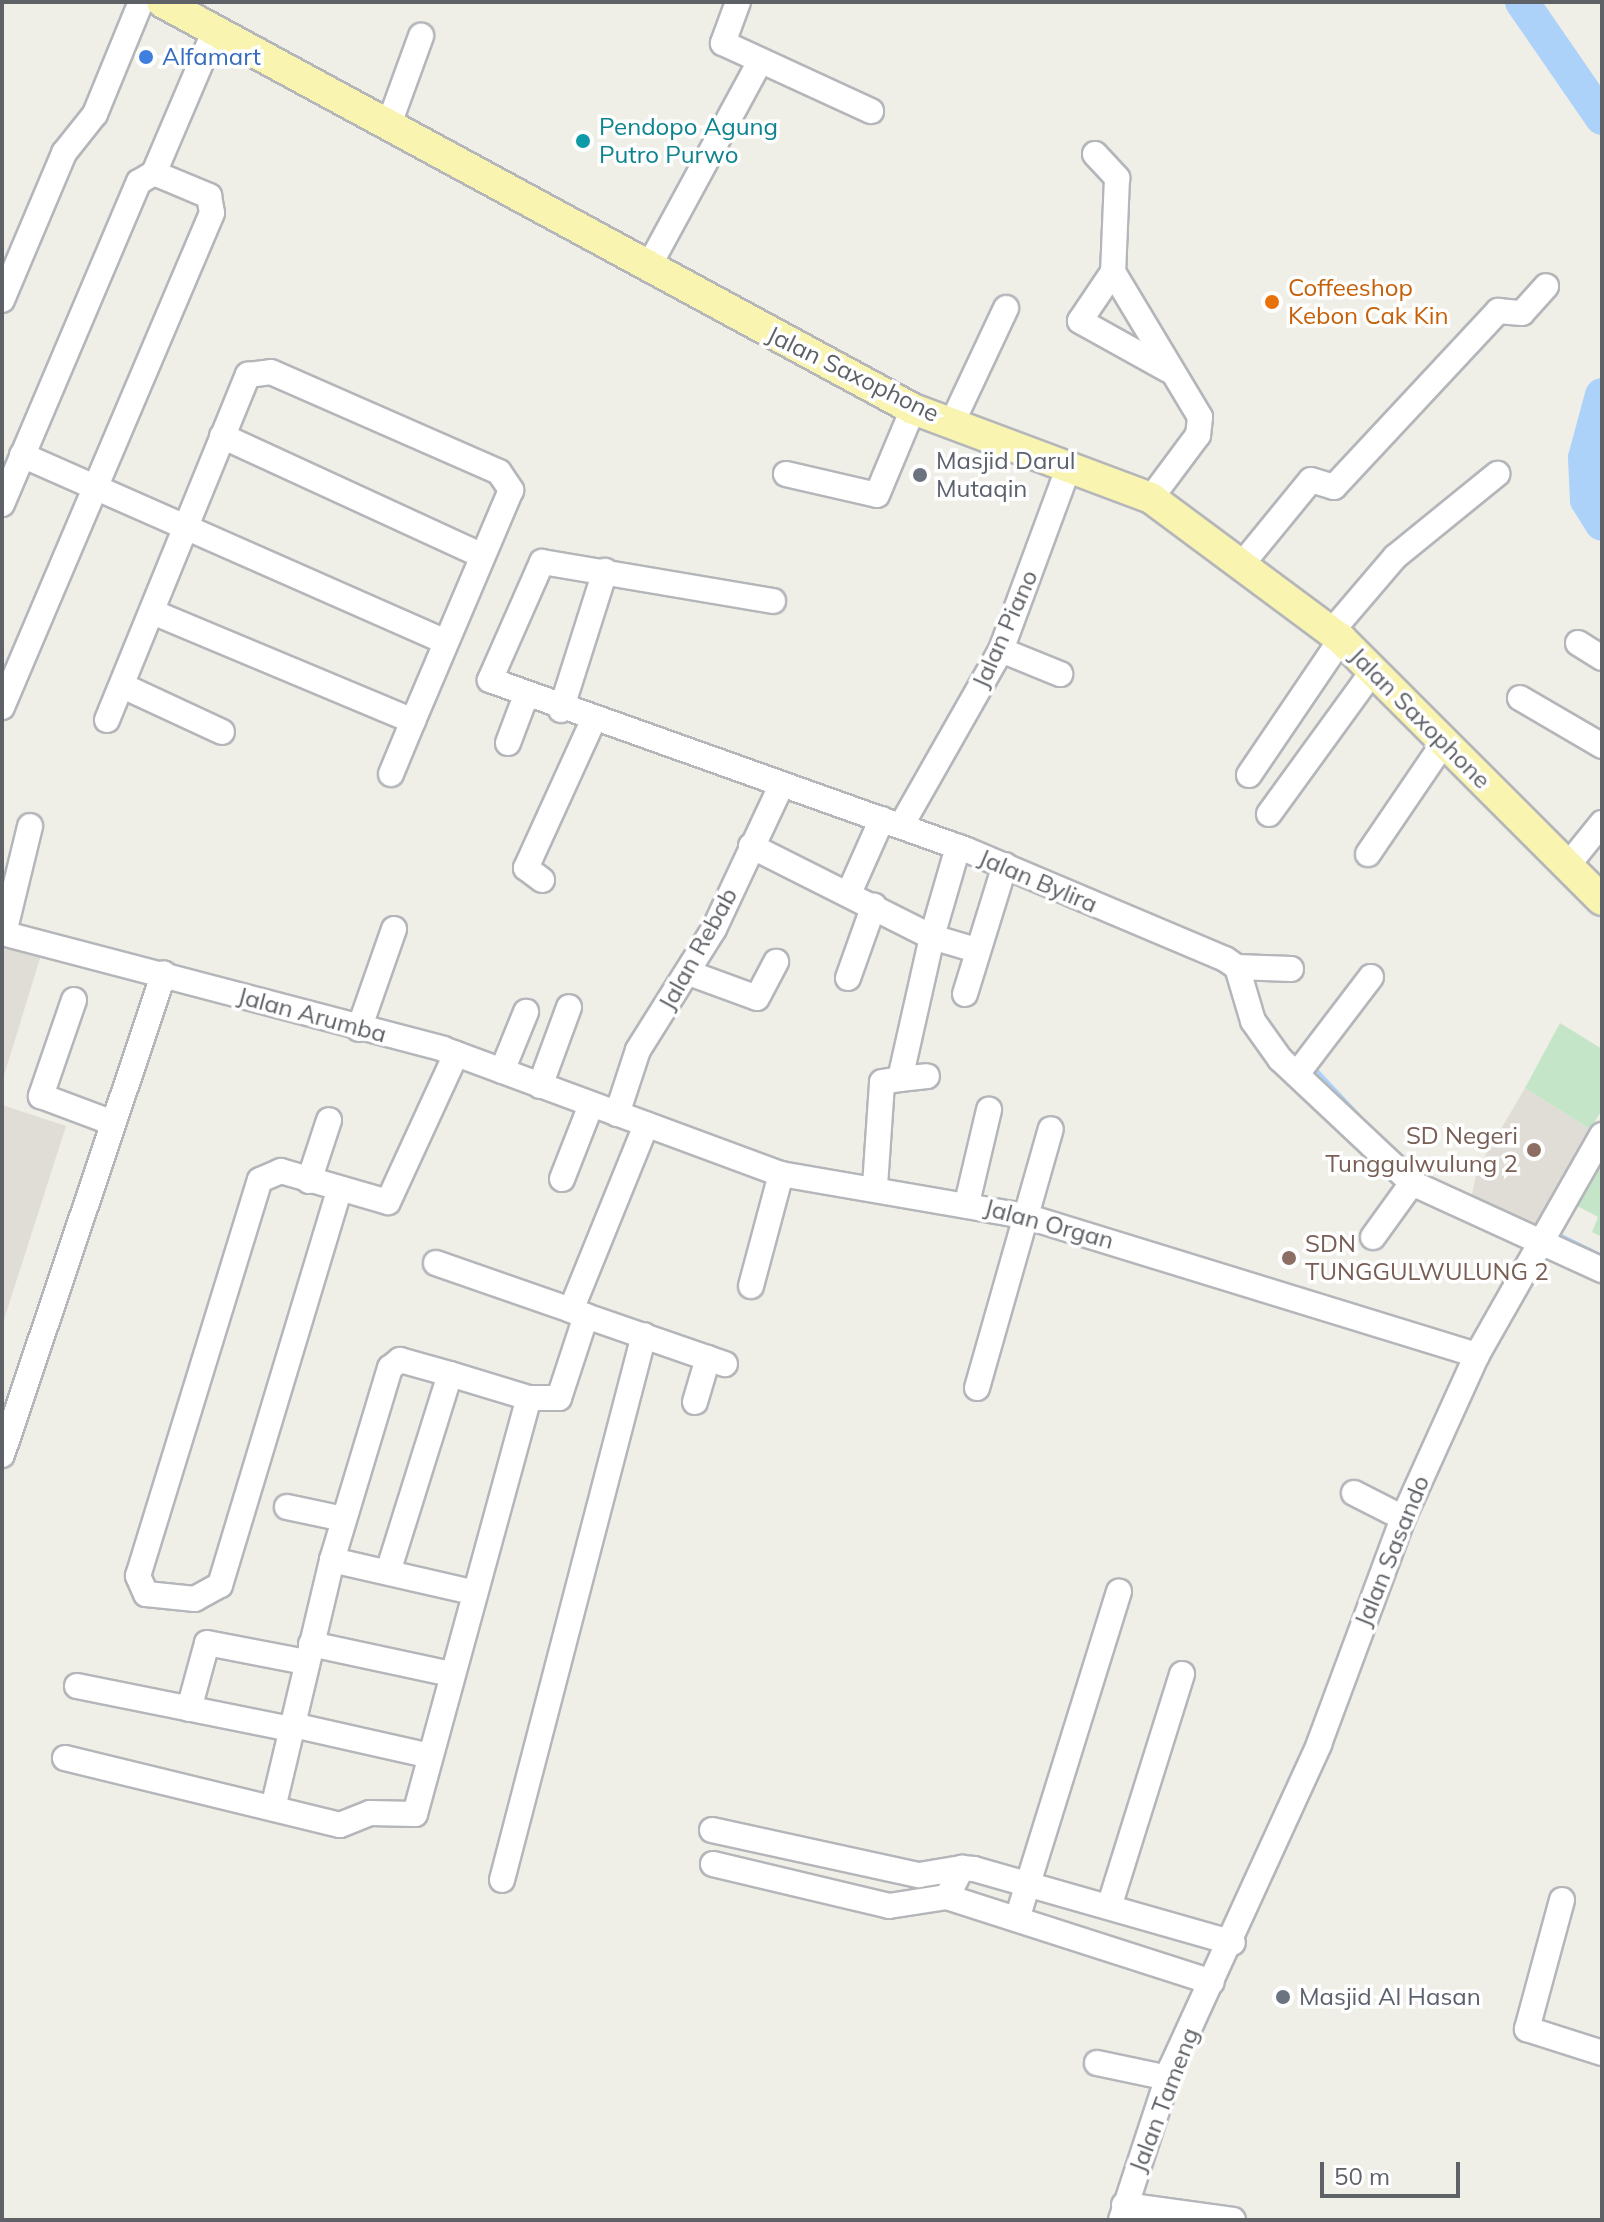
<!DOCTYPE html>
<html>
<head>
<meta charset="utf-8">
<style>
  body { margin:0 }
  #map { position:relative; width:1604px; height:2222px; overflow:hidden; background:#efeee7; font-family:Mulish,sans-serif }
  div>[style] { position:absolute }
  .education>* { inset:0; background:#dfddd5 }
  .green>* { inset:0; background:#c5e5c8 }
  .stream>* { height:6px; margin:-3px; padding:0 3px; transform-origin:3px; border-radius:3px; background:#acd2fa }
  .river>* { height:34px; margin:-17px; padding:0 17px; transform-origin:17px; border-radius:17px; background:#acd2fa }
  .roads { filter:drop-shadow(2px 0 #b4b6ba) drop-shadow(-2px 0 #b4b6ba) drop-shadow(0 2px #b4b6ba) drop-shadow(0 -2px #b4b6ba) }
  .minor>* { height:24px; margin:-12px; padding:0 12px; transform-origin:12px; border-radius:12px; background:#fff }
  .major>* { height:30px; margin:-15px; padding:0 15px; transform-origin:15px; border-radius:15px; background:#faf4b1 }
  .dots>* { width:22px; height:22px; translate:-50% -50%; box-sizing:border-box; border:4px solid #fff; border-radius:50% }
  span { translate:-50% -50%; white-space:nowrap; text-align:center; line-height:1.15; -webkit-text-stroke:7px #fff; paint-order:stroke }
  .shop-label { font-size:24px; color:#366cbe }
  .left { translate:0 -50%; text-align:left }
  .culture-label { font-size:24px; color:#0d838f }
  .food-label { font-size:24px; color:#c56008 }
  .street-label { font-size:24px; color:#5e6166 }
  .worship-label { font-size:24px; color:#5b616d }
  .education-label { font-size:24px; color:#785e54 }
  .right { translate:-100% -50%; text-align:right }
  .frame { position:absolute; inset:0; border:4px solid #5e6166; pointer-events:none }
  .scale { position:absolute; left:1320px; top:2162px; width:140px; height:36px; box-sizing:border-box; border:4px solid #5e6166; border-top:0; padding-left:10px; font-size:24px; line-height:28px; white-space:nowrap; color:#5e6166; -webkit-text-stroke:6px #fff; paint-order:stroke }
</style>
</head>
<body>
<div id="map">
  <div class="education">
    <div style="clip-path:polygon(2px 941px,42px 952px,2px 1082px)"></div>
    <div style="clip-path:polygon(1525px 1088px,1590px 1129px,1538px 1224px,1471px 1200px,1477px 1170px)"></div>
    <div style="clip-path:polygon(2px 1105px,66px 1126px,2px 1326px)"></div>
  </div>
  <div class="green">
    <div style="clip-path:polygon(1560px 1023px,1602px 1049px,1602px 1110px,1590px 1129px,1525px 1088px)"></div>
    <div style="clip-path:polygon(1602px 1145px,1602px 1237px,1592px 1232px,1598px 1217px,1570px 1202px)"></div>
  </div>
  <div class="stream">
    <div style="left:1310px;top:1065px;width:69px;rotate:46.8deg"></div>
    <div style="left:1551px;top:1232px;width:57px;rotate:26.1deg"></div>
  </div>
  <div class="river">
    <div style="left:1522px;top:2px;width:141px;rotate:55.4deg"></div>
    <div style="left:1602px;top:395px;width:65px;rotate:105.1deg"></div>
    <div style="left:1585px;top:458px;width:42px;rotate:87.3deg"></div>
    <div style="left:1587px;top:500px;width:28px;rotate:58deg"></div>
  </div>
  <div class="roads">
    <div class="minor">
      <div style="left:738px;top:2px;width:44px;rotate:110.1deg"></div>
      <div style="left:723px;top:43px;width:163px;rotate:24.7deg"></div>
      <div style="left:389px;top:124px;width:94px;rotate:-70deg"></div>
      <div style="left:1095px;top:154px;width:33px;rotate:47deg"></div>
      <div style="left:1117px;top:178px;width:94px;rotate:92.4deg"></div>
      <div style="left:1113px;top:272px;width:169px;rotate:59deg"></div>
      <div style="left:1200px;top:417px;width:18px;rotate:96deg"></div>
      <div style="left:1198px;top:435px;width:79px;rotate:126.7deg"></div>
      <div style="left:154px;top:173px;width:155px;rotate:-66.9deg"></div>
      <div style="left:650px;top:264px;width:231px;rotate:-61.5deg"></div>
      <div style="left:1113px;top:272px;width:59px;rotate:124deg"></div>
      <div style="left:1080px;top:321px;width:101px;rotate:29.1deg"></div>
      <div style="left:2px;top:300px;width:160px;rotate:-67.1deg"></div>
      <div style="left:64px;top:153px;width:50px;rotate:-51.5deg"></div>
      <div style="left:95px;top:114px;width:121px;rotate:-67.7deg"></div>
      <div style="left:952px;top:423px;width:127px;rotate:-64.8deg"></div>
      <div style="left:222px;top:436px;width:285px;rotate:24.7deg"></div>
      <div style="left:22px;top:455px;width:460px;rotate:23.8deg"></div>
      <div style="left:786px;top:474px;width:93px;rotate:13deg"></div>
      <div style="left:877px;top:495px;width:93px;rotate:-67.3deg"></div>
      <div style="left:2px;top:504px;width:350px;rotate:-67deg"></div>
      <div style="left:139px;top:182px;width:17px;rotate:-31deg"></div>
      <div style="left:154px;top:173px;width:60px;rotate:22.7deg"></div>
      <div style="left:209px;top:196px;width:17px;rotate:80deg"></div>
      <div style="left:212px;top:213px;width:537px;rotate:113.03deg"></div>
      <div style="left:1243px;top:563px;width:107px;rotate:-50.7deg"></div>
      <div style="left:1311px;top:480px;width:24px;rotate:17deg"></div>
      <div style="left:1334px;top:487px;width:241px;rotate:-47deg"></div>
      <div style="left:1498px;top:311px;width:24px;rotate:5deg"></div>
      <div style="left:1522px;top:313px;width:36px;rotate:-48deg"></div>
      <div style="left:773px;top:601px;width:234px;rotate:-170.4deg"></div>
      <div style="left:542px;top:562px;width:129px;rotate:113.8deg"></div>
      <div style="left:490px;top:680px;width:506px;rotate:19.62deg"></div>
      <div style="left:967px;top:850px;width:280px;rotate:22.9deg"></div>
      <div style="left:1225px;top:959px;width:14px;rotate:34deg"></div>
      <div style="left:1237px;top:967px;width:56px;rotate:73.5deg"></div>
      <div style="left:1253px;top:1021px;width:47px;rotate:54.6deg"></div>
      <div style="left:1280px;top:1059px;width:181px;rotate:43.2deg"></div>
      <div style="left:1412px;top:1183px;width:209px;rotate:24.6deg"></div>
      <div style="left:1331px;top:632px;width:99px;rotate:-49.5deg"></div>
      <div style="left:1395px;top:557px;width:132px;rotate:-39.1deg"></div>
      <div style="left:1578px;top:643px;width:28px;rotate:32deg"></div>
      <div style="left:1001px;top:650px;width:64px;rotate:22.1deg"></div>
      <div style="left:123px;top:686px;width:109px;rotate:24.9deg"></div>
      <div style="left:1520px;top:698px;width:95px;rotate:30.3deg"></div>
      <div style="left:561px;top:710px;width:146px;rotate:-72.4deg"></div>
      <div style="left:107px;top:720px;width:373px;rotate:-67.8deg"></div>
      <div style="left:248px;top:375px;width:23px;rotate:-7deg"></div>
      <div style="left:271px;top:372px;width:249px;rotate:23.7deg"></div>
      <div style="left:499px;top:472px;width:22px;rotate:56deg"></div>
      <div style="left:511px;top:490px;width:251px;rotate:113deg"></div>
      <div style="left:413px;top:721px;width:282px;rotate:-157.3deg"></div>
      <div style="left:508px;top:743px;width:48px;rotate:-69.3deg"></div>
      <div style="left:391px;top:774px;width:57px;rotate:-67.5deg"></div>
      <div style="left:1249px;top:775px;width:164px;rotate:-55.9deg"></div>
      <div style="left:1269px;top:814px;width:177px;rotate:-54deg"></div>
      <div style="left:901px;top:826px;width:202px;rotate:-60.4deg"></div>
      <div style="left:1001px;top:650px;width:196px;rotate:-69.7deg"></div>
      <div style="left:751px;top:846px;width:203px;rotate:26.7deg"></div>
      <div style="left:932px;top:937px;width:46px;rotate:16.5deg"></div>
      <div style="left:1368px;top:854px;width:132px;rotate:-55.8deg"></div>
      <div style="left:1568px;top:865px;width:54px;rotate:-51deg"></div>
      <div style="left:542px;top:880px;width:20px;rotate:-143deg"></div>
      <div style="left:526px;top:868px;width:162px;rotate:-65.5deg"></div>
      <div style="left:849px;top:893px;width:81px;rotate:-66deg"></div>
      <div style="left:2px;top:933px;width:456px;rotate:14.7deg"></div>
      <div style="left:443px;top:1049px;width:360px;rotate:20.3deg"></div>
      <div style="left:781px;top:1174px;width:248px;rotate:9.8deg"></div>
      <div style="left:1025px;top:1216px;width:473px;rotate:17.1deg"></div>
      <div style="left:4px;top:933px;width:110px;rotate:-76.3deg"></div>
      <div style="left:933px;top:933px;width:90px;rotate:-73.8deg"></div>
      <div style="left:1237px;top:967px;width:54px;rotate:2.1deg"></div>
      <div style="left:689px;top:973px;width:72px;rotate:20.2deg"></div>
      <div style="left:757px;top:998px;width:41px;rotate:-62.2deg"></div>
      <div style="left:848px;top:978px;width:77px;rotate:-70.4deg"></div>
      <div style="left:965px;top:994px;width:135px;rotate:-72.8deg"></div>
      <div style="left:74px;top:1000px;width:102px;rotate:109deg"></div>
      <div style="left:41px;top:1096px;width:77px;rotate:20.6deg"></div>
      <div style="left:359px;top:1029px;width:106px;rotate:-70.7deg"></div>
      <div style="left:502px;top:1071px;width:64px;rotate:-67.9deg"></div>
      <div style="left:1297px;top:1074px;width:122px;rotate:-52.7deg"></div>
      <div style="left:900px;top:1079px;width:27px;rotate:-6deg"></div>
      <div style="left:540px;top:1086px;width:84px;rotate:-69.8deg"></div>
      <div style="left:617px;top:1114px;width:67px;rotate:-71.8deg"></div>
      <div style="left:638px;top:1050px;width:143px;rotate:-57.9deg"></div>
      <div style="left:714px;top:929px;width:160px;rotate:-64.9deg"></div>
      <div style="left:562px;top:1179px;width:79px;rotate:-68.6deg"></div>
      <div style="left:309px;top:1181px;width:64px;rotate:-71.8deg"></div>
      <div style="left:875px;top:1186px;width:104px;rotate:-86.1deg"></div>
      <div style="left:882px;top:1082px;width:18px;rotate:-9deg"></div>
      <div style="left:900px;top:1079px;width:146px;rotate:-77.3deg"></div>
      <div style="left:339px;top:1191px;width:412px;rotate:106.8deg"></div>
      <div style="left:220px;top:1585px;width:29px;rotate:151deg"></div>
      <div style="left:195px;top:1599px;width:49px;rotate:-174.2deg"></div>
      <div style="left:146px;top:1594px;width:20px;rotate:-114deg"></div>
      <div style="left:138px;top:1576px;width:414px;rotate:-72.9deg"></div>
      <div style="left:260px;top:1180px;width:23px;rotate:-23deg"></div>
      <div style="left:281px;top:1171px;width:111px;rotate:16.2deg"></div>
      <div style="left:388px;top:1202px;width:163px;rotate:-65.3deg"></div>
      <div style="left:967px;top:1203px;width:96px;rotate:-76.7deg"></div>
      <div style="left:1373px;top:1237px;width:67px;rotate:-54.2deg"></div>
      <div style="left:436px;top:1263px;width:143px;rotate:19.2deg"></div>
      <div style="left:751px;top:1286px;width:116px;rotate:-75deg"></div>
      <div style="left:586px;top:1316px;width:147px;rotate:19.1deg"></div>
      <div style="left:977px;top:1388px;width:269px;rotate:-74.1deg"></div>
      <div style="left:695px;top:1402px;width:46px;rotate:-73.5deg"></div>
      <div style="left:2px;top:1455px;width:508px;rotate:-71.42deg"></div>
      <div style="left:1354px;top:1493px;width:55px;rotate:27deg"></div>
      <div style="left:287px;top:1507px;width:58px;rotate:11.9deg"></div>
      <div style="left:332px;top:1560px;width:144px;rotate:12.9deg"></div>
      <div style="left:388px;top:1572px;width:207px;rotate:-72.6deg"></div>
      <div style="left:450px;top:1374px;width:83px;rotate:16.9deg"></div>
      <div style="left:529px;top:1398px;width:30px"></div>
      <div style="left:559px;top:1398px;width:86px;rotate:-71.8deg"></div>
      <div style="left:586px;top:1316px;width:16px;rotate:-158deg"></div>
      <div style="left:571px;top:1310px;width:200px;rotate:-67.9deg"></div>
      <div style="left:311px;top:1644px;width:143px;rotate:12.1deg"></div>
      <div style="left:77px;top:1686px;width:218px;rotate:11.4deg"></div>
      <div style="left:189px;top:1709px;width:68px;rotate:-74.7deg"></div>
      <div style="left:207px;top:1643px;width:101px;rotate:10.9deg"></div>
      <div style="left:293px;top:1725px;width:141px;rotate:12.7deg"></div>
      <div style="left:65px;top:1758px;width:283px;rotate:13.7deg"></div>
      <div style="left:340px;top:1825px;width:32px;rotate:-22deg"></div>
      <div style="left:370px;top:1813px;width:45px;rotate:1.3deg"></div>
      <div style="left:415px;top:1814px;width:431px;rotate:-74.7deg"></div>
      <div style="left:273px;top:1808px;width:255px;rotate:-76.6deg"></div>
      <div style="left:332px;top:1560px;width:201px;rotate:-73.2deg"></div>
      <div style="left:390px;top:1368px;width:13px;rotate:-39deg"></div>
      <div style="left:400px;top:1360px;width:52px;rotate:15.6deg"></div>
      <div style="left:712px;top:1830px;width:212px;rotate:12.3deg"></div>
      <div style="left:919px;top:1875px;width:44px;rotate:-9.2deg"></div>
      <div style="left:713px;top:1864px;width:181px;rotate:13.4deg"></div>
      <div style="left:889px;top:1906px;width:59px;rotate:-8.8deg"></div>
      <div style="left:947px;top:1897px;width:278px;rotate:17.8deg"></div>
      <div style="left:502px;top:1880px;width:563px;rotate:-75.4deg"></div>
      <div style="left:947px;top:1897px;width:33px;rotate:-63deg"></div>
      <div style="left:962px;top:1868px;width:12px;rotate:5deg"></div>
      <div style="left:974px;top:1869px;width:269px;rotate:15.9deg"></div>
      <div style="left:1562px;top:1900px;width:134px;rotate:105.2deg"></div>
      <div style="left:1527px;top:2029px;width:79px;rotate:17.7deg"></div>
      <div style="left:1110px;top:1904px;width:241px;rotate:-72.6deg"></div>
      <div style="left:1017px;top:1919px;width:343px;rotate:-72.7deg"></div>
      <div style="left:1097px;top:2063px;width:73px;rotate:11.9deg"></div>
      <div style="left:1124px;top:2205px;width:110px;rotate:7.8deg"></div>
      <div style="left:1121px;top:2220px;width:160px;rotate:-71.8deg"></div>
      <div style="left:1171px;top:2068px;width:356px;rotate:-65.4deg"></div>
      <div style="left:1319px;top:1744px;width:241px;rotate:-69.6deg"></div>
      <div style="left:1403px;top:1518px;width:179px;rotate:-65.6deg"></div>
      <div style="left:1477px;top:1355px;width:253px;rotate:-60.4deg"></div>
    </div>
    <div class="major">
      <div style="left:162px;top:2px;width:854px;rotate:28.46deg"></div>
      <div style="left:913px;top:409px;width:254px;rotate:20.5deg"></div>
      <div style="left:1151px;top:498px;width:237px;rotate:36.6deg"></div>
      <div style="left:1341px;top:639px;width:369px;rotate:45deg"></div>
    </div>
  </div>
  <div class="dots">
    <div style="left:146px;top:57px;background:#3f7fe0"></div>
    <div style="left:583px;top:141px;background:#0f9aa8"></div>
    <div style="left:1272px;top:302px;background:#e8710a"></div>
    <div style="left:920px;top:475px;background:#6b7280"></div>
    <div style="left:1534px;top:1150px;background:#8d6e63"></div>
    <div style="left:1289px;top:1258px;background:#8d6e63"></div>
    <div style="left:1283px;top:1997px;background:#6b7280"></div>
  </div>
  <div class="shop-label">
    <span class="left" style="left:162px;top:57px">Alfamart</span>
  </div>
  <div class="culture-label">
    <span class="left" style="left:599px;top:141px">Pendopo Agung<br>Putro Purwo</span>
  </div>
  <div class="food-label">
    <span class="left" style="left:1288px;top:302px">Coffeeshop<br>Kebon Cak Kin</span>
  </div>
  <div class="street-label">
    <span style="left:853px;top:374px;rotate:26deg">Jalan Saxophone</span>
    <span style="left:1005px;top:629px;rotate:-66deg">Jalan Piano</span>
    <span style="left:1420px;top:718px;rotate:45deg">Jalan Saxophone</span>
    <span style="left:1038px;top:881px;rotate:23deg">Jalan Bylira</span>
    <span style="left:698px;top:949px;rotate:-61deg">Jalan Rebab</span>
    <span style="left:312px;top:1015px;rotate:15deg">Jalan Arumba</span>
    <span style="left:1049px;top:1224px;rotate:15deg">Jalan Organ</span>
    <span style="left:1392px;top:1551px;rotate:-68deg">Jalan Sasando</span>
    <span style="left:1164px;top:2100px;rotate:-69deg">Jalan Tameng</span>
  </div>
  <div class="worship-label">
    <span class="left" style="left:936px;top:475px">Masjid Darul<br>Mutaqin</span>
    <span class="left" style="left:1299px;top:1997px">Masjid Al Hasan</span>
  </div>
  <div class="education-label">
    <span class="right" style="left:1518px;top:1150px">SD Negeri<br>Tunggulwulung 2</span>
    <span class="left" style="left:1305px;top:1258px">SDN<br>TUNGGULWULUNG 2</span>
  </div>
  <div class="frame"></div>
  <div class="scale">50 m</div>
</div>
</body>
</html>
